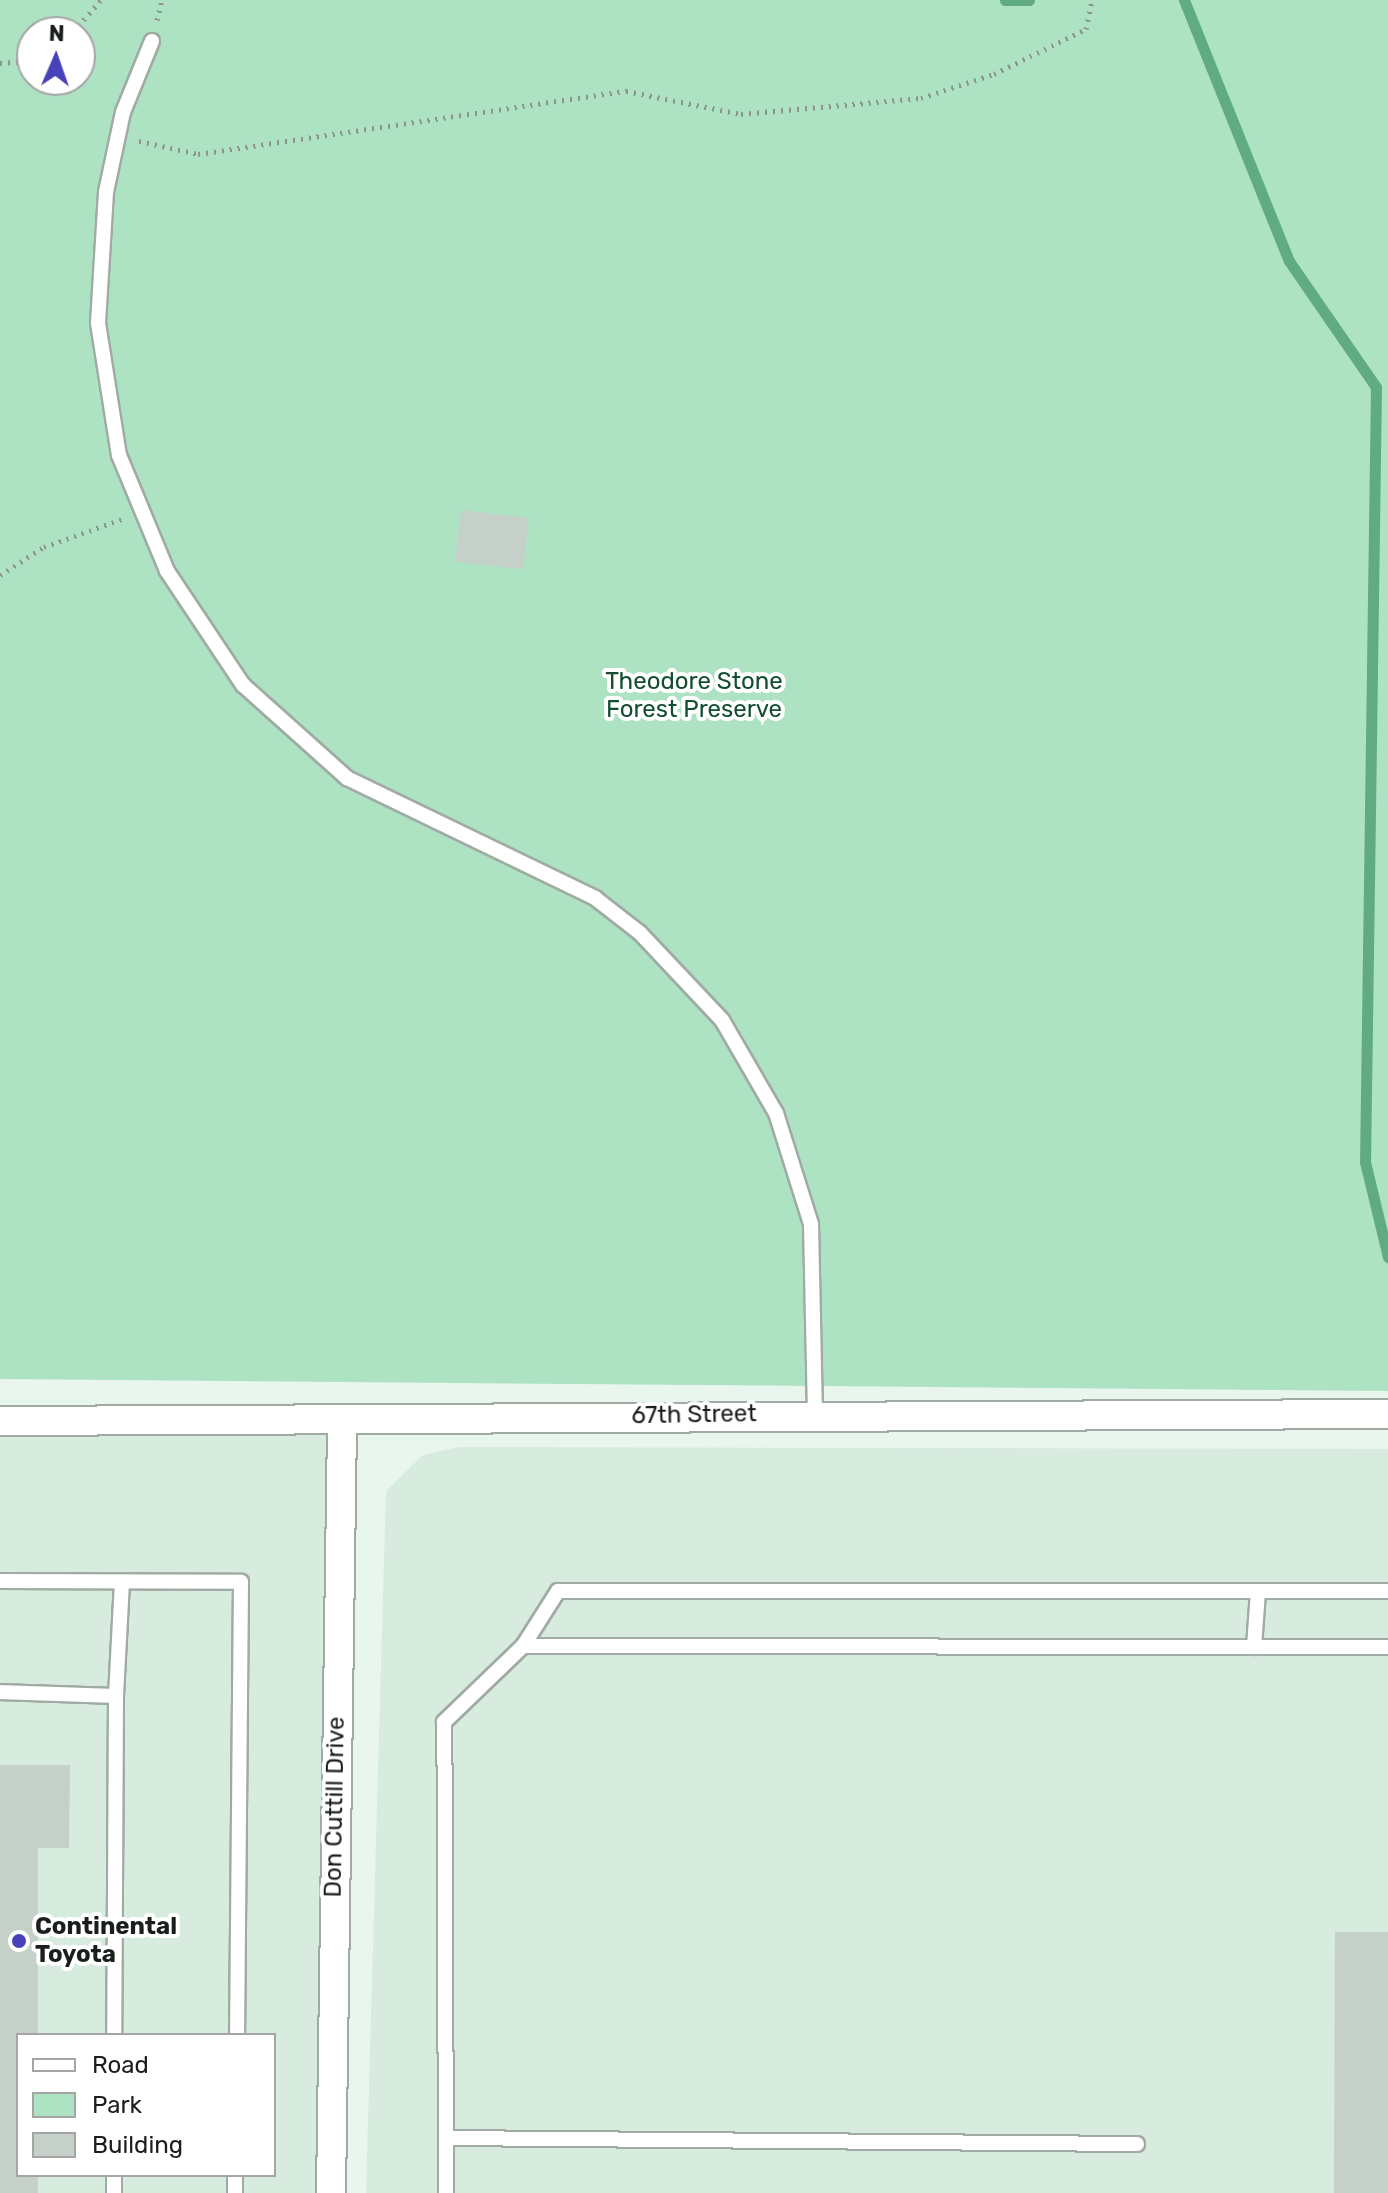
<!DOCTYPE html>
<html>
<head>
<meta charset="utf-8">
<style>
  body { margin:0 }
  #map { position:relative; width:1388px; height:2193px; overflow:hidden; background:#e9f6ee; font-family:Rubik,sans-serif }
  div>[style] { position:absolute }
  .built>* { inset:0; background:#d7ebdf }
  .green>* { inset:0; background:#ade2c3 }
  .stream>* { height:11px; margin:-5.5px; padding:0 5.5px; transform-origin:5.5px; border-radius:5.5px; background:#61ab83 }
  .building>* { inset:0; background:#c4d0c8 }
  .path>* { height:5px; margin-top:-2.5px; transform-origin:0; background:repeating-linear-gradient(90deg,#8b948e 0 2px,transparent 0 8px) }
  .roads { filter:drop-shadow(2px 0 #9faba3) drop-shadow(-2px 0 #9faba3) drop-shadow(0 2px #9faba3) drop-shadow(0 -2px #9faba3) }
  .lane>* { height:14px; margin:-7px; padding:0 7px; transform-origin:7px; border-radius:7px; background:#fff }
  .street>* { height:28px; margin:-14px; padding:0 14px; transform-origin:14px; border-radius:14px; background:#fff }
  .dots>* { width:22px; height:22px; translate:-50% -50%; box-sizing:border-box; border:4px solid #fff; border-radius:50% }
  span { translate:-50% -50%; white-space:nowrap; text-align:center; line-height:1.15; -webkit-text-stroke:8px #fff; paint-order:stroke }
  .park-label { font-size:24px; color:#134e33 }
  .street-label { font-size:24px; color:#1b1f1c }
  .poi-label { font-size:24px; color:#1b1f1c; font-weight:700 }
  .left { translate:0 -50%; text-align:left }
  .legend { position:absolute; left:16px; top:2033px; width:260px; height:144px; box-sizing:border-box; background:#fff; border:2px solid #a4a5a4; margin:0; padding:10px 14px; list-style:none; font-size:24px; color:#1b1f1c }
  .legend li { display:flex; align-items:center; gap:16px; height:40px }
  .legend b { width:40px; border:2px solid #a4a5a4 }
  .north { position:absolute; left:16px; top:16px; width:80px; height:80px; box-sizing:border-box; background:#fff; border:2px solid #a4a5a4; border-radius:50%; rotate:2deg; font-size:22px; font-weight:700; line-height:32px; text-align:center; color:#1b1f1c }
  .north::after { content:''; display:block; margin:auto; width:28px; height:36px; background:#4842b8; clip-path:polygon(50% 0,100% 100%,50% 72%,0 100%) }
</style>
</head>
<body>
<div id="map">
  <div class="built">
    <div style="clip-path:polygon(evenodd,0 1432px,333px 1433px,329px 2193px,0 2193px,0 1432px,18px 2035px,274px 2035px,274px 2175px,18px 2175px,18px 2035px)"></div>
    <div style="clip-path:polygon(459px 1447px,1388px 1449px,1388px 2193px,366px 2193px,386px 1491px,423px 1455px)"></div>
  </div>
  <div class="green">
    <div style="clip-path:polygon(evenodd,0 0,1388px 0,1388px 1391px,0 1379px,0 0,32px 32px,80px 32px,80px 80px,32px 80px,32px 32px)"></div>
  </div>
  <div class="stream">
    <div style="left:1005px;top:0;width:24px"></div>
    <div style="left:1184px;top:0;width:281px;rotate:68.1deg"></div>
    <div style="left:1289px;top:261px;width:153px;rotate:55.4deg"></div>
    <div style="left:1376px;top:387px;width:775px;rotate:90.81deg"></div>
    <div style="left:1365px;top:1162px;width:98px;rotate:76.4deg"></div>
  </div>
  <div class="building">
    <div style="clip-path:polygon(461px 510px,529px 518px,523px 569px,455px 562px)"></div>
    <div style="clip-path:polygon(0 1765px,70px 1765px,69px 1848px,38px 1848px,38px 2035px,18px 2035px,18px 2175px,38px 2175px,38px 2193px,0 2193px)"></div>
    <div style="clip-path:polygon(1335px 1932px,1388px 1932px,1388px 2193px,1334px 2193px)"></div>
  </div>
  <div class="path">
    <div style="left:157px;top:20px;width:21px;rotate:-76deg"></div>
    <div style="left:73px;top:32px;width:43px;rotate:-48.8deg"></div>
    <div style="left:0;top:63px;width:32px;rotate:-4deg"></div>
    <div style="left:139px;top:141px;width:60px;rotate:12.4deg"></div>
    <div style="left:198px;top:154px;width:433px;rotate:-8.4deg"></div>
    <div style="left:626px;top:91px;width:117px;rotate:11.3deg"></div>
    <div style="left:741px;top:114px;width:181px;rotate:-5.1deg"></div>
    <div style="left:921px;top:98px;width:77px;rotate:-18.2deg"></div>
    <div style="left:994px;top:74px;width:102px;rotate:-26.1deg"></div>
    <div style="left:1086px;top:29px;width:30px;rotate:-78deg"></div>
    <div style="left:0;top:575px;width:52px;rotate:-32.5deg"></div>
    <div style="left:44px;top:547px;width:83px;rotate:-19.7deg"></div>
  </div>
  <div class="roads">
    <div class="lane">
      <div style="left:152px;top:41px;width:77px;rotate:112.2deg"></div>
      <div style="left:123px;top:112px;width:82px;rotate:102deg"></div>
      <div style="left:106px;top:192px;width:131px;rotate:93.5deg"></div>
      <div style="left:98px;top:323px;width:134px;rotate:81deg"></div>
      <div style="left:119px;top:455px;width:126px;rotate:67.5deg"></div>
      <div style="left:167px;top:571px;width:137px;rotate:56.3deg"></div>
      <div style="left:243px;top:685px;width:140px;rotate:41.8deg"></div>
      <div style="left:347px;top:778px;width:276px;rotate:25.8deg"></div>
      <div style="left:595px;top:898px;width:57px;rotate:37.9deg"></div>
      <div style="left:640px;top:933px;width:120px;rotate:46.7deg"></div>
      <div style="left:722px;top:1020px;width:108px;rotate:59.9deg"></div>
      <div style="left:776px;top:1113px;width:116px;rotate:72.5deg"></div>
      <div style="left:811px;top:1224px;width:188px;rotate:88.8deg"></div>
      <div style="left:0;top:1581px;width:241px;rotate:0.2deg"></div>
      <div style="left:241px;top:1582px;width:453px;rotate:90.5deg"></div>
      <div style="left:523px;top:1646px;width:65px;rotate:-57.5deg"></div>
      <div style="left:558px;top:1591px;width:830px"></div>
      <div style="left:1254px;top:1647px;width:56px;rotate:-85.9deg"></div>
      <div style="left:0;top:1692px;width:116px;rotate:2deg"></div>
      <div style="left:116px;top:1696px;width:339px;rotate:90.3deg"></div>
      <div style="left:116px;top:1696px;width:114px;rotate:-87deg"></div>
      <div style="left:446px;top:2138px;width:691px;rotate:0.5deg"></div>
      <div style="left:114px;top:2193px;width:18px;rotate:-90deg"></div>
      <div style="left:235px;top:2193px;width:18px;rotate:-90deg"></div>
      <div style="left:446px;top:2193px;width:471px;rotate:-90.2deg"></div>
      <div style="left:444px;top:1722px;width:110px;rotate:-43.9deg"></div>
      <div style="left:523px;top:1646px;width:865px;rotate:0.07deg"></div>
    </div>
    <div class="street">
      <div style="left:0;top:1421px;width:1388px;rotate:-0.29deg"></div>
      <div style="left:331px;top:2193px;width:771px;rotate:-89.18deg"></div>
    </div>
  </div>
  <div class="dots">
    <div style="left:19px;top:1941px;background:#4842b8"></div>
  </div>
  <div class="park-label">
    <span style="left:694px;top:696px">Theodore Stone<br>Forest Preserve</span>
  </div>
  <div class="street-label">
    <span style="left:694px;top:1415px;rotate:-1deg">67th Street</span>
    <span style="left:335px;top:1807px;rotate:-89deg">Don Cuttill Drive</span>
  </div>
  <div class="poi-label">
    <span class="left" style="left:35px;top:1941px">Continental<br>Toyota</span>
  </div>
  <ul class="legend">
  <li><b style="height:10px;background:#fff"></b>Road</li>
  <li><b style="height:22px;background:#ade2c3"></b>Park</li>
  <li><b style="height:22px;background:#c4d0c8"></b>Building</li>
  </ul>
  <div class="north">N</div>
</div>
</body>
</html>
